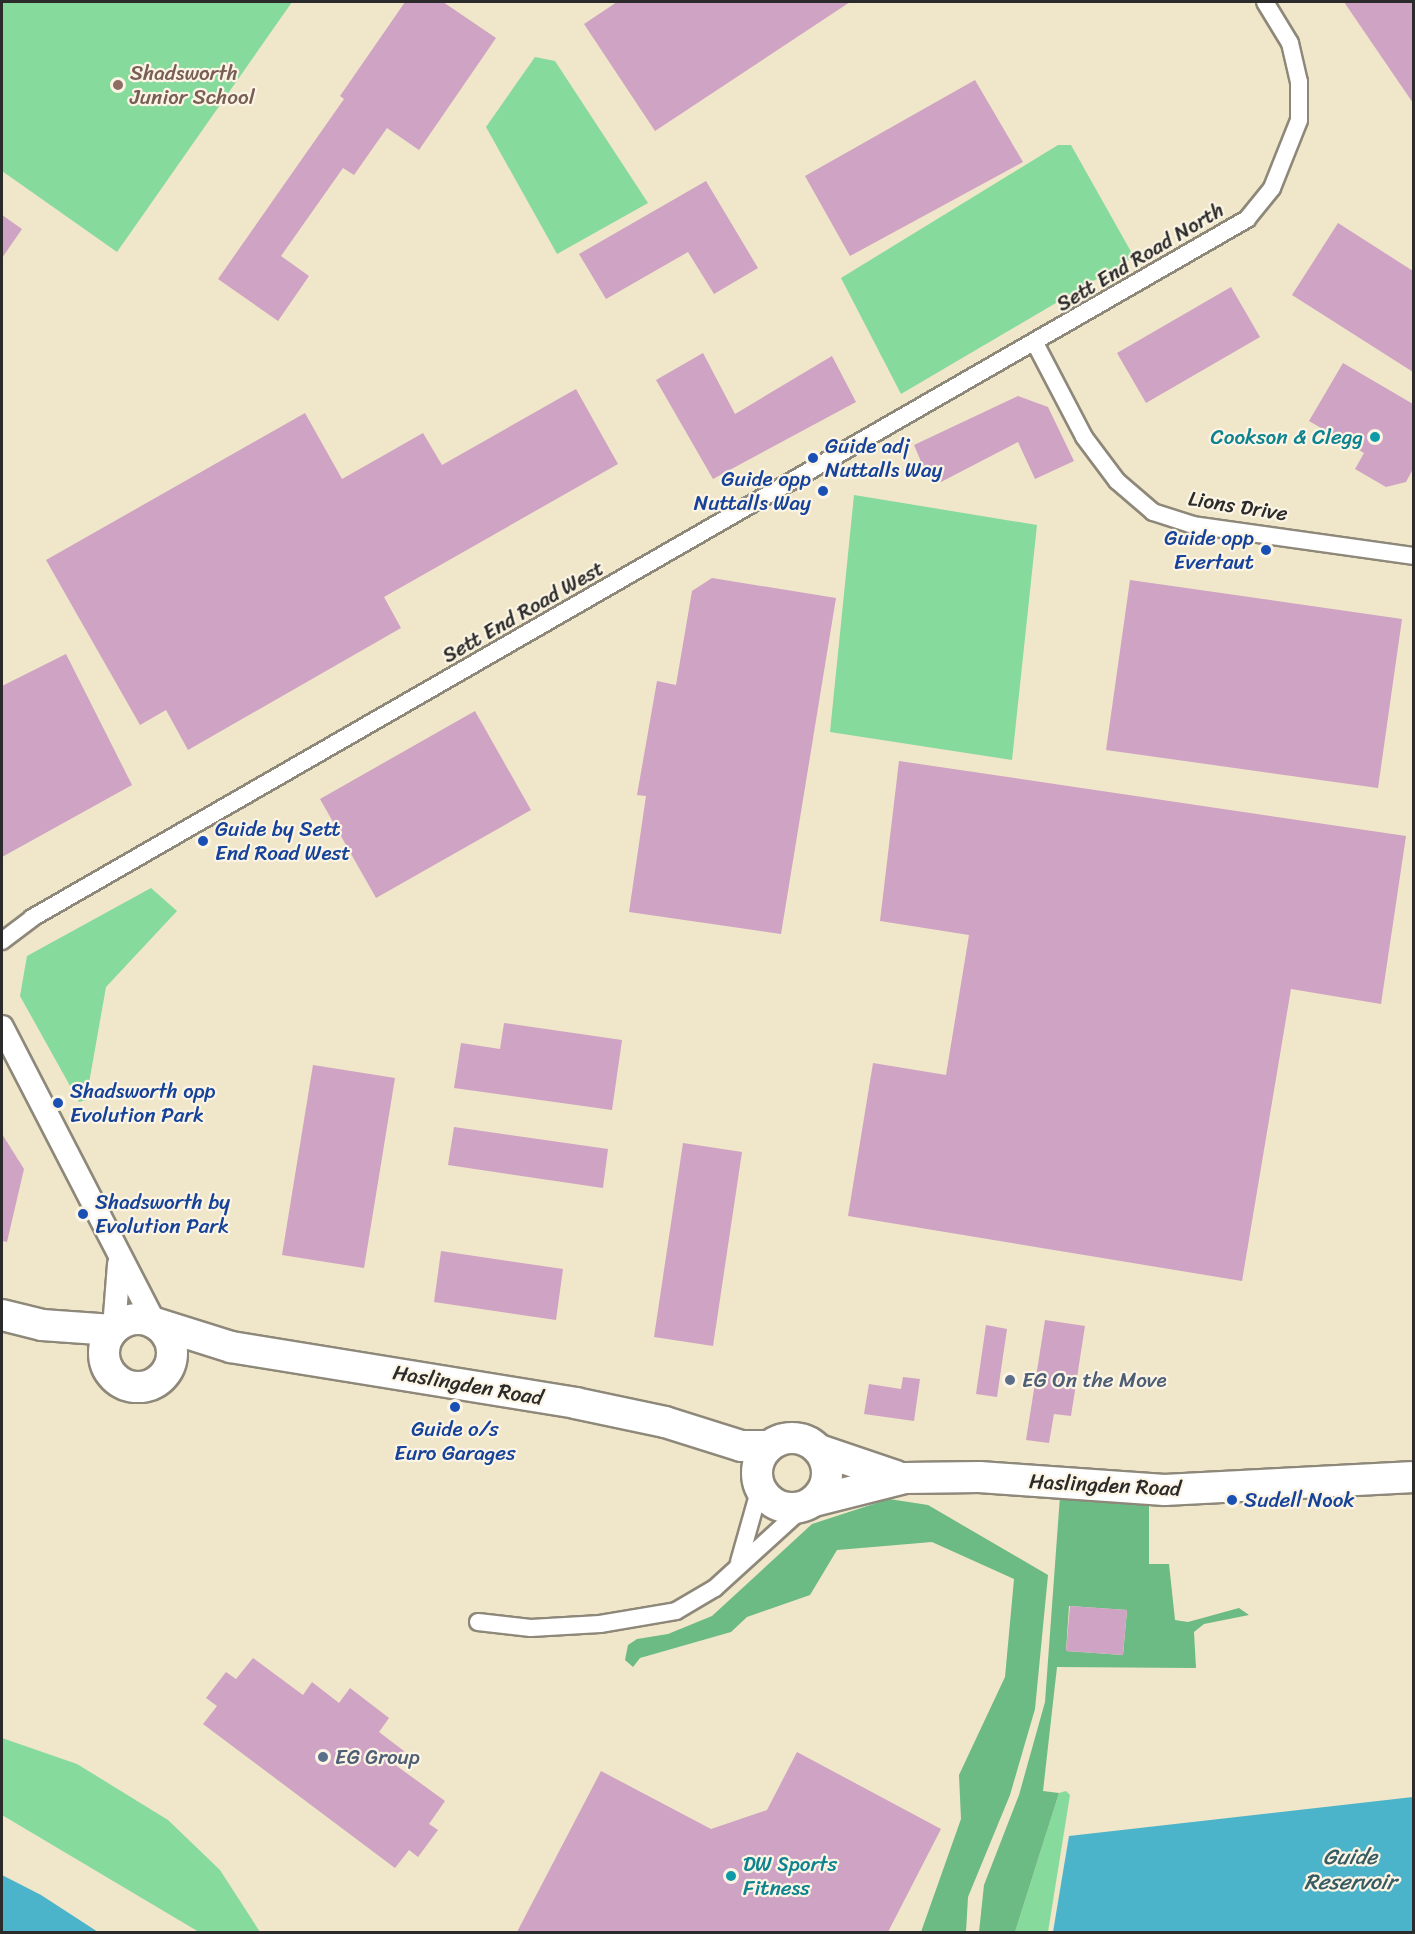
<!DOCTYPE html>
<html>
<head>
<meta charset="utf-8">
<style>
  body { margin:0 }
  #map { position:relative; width:1415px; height:1934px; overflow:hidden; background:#f0e6c9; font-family:Sriracha,sans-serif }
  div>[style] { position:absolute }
  .green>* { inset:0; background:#86da9c }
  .forest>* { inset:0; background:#6cba84 }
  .water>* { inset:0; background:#4cb4ca }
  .building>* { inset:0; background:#cfa3c3 }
  .roads { filter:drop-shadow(2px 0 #8e887a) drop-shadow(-2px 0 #8e887a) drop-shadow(0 2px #8e887a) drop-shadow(0 -2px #8e887a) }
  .street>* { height:16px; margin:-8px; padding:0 8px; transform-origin:8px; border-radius:8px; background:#fff }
  .secondary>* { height:22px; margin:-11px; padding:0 11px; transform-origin:11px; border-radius:11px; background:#fff }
  .highway>* { height:30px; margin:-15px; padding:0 15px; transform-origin:15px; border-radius:15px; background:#fff }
  .highway>.ring { margin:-15px; padding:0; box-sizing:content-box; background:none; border:30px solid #fff; border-radius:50% }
  .dots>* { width:16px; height:16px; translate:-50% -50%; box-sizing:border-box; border:3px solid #fcf5e5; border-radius:50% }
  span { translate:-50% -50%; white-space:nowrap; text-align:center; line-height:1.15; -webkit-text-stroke:4.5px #fcf5e5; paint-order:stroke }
  .education-label { font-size:21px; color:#785e54 }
  .left { translate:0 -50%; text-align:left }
  .street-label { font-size:21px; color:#2b2b2b }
  .culture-label { font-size:21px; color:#0d838f }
  .right { translate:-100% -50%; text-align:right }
  .transit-label { font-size:21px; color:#164399 }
  .service-label { font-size:21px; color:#4e5e75 }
  .water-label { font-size:22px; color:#375b63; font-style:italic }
  .frame { position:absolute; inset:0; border:3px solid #2b2b2b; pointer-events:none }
</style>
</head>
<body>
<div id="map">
  <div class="green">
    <div style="clip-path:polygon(2px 2px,292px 2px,117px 252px,2px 171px)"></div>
    <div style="clip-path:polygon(535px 57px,555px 61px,648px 203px,557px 254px,486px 127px)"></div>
    <div style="clip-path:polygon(1058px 145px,1071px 145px,1134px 257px,901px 394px,841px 278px)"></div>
    <div style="clip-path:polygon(854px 495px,1037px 525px,1012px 760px,830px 732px)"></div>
    <div style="clip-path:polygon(151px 888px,177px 911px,106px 987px,86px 1100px,79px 1102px,20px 996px,27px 956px)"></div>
    <div style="clip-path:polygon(2px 1738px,77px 1764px,168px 1820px,220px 1870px,260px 1932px,199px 1932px,2px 1815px)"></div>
    <div style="clip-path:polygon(1066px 1791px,1070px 1795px,1048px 1932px,1015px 1932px,1059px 1793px)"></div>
  </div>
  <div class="forest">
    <div style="clip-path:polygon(evenodd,1060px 1496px,1149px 1506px,1149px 1564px,1169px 1564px,1175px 1620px,1188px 1622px,1239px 1608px,1249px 1615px,1204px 1624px,1194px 1632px,1196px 1668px,1057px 1667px,1043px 1791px,1059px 1793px,1015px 1932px,979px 1932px,984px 1885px,1019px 1795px,1045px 1702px,1060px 1496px,1069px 1606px,1127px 1610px,1123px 1655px,1066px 1651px,1069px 1606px)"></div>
    <div style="clip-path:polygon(889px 1499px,928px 1505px,1048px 1575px,1035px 1709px,1010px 1795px,968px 1897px,966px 1932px,921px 1932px,961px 1819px,959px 1775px,1005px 1677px,1014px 1579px,932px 1542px,837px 1550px,810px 1595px,747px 1617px,731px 1632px,640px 1658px,633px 1667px,625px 1660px,628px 1645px,637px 1639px,668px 1634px,712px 1616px,812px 1524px)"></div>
  </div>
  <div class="water">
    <div style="clip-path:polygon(1413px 1797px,1413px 1932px,1053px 1932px,1069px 1836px)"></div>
    <div style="clip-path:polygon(2px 1875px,41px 1895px,98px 1932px,2px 1932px)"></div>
  </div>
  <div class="building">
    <div style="clip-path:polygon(405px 2px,443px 2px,496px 38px,419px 150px,387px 128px,354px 175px,343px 168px,281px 256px,309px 276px,278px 321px,218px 279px,344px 99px,340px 96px)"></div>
    <div style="clip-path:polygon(617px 2px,850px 2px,655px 131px,584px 24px)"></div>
    <div style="clip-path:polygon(1344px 2px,1413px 2px,1413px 103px)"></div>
    <div style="clip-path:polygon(975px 80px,1023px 162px,850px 256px,805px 176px)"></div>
    <div style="clip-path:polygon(706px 181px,758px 268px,714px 294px,688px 252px,606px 299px,579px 254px)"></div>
    <div style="clip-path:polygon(2px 215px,22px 229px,2px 258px)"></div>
    <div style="clip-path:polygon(1338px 223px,1413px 271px,1413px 372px,1292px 295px)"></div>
    <div style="clip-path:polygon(1231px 287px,1260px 337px,1146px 403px,1117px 353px)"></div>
    <div style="clip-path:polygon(703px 353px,735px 414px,832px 356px,856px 402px,713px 479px,656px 380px)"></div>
    <div style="clip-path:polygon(1343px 363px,1413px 404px,1413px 469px,1406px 482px,1386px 487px,1355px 469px,1364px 453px,1309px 421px)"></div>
    <div style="clip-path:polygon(576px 389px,618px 464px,384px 597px,401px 628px,188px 750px,166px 710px,140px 725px,46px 560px,305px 413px,342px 479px,423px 433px,442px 465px)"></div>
    <div style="clip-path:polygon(1018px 396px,1048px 407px,1074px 461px,1035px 479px,1018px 442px,941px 482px,928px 478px,914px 445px)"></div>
    <div style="clip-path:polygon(712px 578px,836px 598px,781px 934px,629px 912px,646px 796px,637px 795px,657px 681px,676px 685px,692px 591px)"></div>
    <div style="clip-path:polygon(1130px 580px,1402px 619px,1378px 788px,1106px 750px)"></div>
    <div style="clip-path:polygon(66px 654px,132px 785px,2px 857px,2px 686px)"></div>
    <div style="clip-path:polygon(475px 711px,531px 810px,376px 898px,320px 799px)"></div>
    <div style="clip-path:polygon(899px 761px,1406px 836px,1381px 1004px,1291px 989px,1242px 1281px,848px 1216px,873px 1063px,946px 1075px,969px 935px,880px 921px)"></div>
    <div style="clip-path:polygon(504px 1023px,622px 1040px,612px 1110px,454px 1088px,461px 1043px,500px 1049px)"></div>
    <div style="clip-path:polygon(313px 1065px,395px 1078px,364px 1268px,282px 1255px)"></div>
    <div style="clip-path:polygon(454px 1127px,608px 1149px,603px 1188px,448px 1165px)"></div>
    <div style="clip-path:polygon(2px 1134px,24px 1169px,7px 1242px,2px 1241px)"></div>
    <div style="clip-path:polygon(683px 1143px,742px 1152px,713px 1346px,654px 1337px)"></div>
    <div style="clip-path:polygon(441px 1251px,563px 1269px,556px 1320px,434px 1302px)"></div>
    <div style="clip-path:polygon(1045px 1320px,1085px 1326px,1071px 1416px,1054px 1414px,1049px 1443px,1026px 1440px)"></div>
    <div style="clip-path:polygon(986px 1325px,1007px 1329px,997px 1397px,976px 1394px)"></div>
    <div style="clip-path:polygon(903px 1377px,920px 1379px,914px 1421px,864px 1414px,869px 1384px,901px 1389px)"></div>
    <div style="clip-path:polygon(1070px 1606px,1127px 1610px,1123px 1655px,1066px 1651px)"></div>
    <div style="clip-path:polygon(253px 1658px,303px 1695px,312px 1682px,339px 1703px,350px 1688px,389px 1718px,379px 1732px,404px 1751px,394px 1764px,445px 1801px,429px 1824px,438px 1830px,418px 1857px,409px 1850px,395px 1868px,203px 1724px,217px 1706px,206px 1698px,226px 1672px,236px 1679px)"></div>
    <div style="clip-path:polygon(797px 1752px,941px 1829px,888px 1932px,517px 1932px,601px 1771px,711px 1829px,767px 1810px)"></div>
  </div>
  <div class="roads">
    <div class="street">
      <div style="left:1036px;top:345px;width:104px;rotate:62.4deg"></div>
      <div style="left:1084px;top:437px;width:55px;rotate:53.1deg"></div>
      <div style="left:1117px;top:481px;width:48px;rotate:40.7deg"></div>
      <div style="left:1153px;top:512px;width:42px;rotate:18deg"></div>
      <div style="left:1193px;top:525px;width:223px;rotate:8deg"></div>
      <div style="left:2px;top:941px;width:38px;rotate:-37deg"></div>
      <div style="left:32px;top:918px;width:1402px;rotate:-29.91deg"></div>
      <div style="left:1247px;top:219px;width:40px;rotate:-51deg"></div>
      <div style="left:1272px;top:188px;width:73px;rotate:-68.3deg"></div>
      <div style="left:1299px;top:120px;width:38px;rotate:-90deg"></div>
      <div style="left:1299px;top:82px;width:40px;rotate:-103deg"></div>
      <div style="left:1290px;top:43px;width:48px;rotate:-121.4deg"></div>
      <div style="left:739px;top:1562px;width:77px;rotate:-74.2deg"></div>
      <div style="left:478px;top:1622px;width:53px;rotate:6.5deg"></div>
      <div style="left:531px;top:1628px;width:69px;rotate:-3.3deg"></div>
      <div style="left:600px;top:1624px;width:77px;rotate:-9.7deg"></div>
      <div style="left:676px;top:1611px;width:45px;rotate:-30.5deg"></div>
      <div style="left:715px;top:1588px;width:122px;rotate:-42.3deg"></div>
    </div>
    <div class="secondary">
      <div style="left:2px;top:1027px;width:332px;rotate:62.7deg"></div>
      <div style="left:114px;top:1328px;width:64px;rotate:-85.5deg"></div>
    </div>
    <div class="highway">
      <div style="left:2px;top:1315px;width:41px;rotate:14deg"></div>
      <div style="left:42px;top:1325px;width:71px;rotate:4deg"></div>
      <div class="ring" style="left:104px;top:1319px;width:38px;height:38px"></div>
      <div style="left:158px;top:1324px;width:77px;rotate:17.5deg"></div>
      <div style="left:231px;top:1347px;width:349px;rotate:9.2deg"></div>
      <div style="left:575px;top:1403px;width:92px;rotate:11.9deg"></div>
      <div style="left:665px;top:1422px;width:80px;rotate:17.5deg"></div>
      <div style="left:741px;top:1446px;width:28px"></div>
      <div class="ring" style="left:757px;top:1438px;width:40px;height:40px"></div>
      <div style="left:819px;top:1450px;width:81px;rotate:18.7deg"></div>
      <div style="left:814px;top:1501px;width:94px;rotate:-14.2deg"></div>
      <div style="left:905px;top:1478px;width:74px;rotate:-0.8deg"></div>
      <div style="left:979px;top:1477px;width:186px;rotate:4deg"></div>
      <div style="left:1165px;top:1490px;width:249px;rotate:-3deg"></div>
    </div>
  </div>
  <div class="dots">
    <div style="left:118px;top:85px;background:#8d6e63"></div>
    <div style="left:1375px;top:437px;background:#0f9aa8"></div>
    <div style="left:813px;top:458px;background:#1a4fb4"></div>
    <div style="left:823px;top:491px;background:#1a4fb4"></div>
    <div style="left:1266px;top:550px;background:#1a4fb4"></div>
    <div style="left:203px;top:841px;background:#1a4fb4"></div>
    <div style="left:58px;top:1103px;background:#1a4fb4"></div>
    <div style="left:83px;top:1214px;background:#1a4fb4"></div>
    <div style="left:1010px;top:1380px;background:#5c6f8a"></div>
    <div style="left:455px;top:1407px;background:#1a4fb4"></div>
    <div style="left:1232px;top:1500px;background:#1a4fb4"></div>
    <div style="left:323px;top:1757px;background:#5c6f8a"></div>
    <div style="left:731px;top:1876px;background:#0f9aa8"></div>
  </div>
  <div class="education-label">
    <span class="left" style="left:130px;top:85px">Shadsworth<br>Junior School</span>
  </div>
  <div class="street-label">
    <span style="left:1140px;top:257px;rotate:-31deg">Sett End Road North</span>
    <span style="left:1238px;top:506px;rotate:9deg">Lions Drive</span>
    <span style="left:523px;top:612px;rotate:-30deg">Sett End Road West</span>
    <span style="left:468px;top:1385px;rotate:10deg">Haslingden Road</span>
    <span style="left:1105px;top:1485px;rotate:3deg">Haslingden Road</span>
  </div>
  <div class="culture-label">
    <span class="right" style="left:1363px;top:437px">Cookson &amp; Clegg</span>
    <span class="left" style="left:743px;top:1876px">DW Sports<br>Fitness</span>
  </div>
  <div class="transit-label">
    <span class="left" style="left:825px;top:458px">Guide adj<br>Nuttalls Way</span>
    <span class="right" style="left:811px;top:491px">Guide opp<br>Nuttalls Way</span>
    <span class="right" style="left:1254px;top:550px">Guide opp<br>Evertaut</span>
    <span class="left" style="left:215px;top:841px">Guide by Sett<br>End Road West</span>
    <span class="left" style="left:70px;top:1103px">Shadsworth opp<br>Evolution Park</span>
    <span class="left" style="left:95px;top:1214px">Shadsworth by<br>Evolution Park</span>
    <span style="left:455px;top:1441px">Guide o/s<br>Euro Garages</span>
    <span class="left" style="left:1244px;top:1500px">Sudell Nook</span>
  </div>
  <div class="service-label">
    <span class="left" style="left:1022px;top:1380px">EG On the Move</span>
    <span class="left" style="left:335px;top:1757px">EG Group</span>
  </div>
  <div class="water-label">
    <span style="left:1350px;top:1869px">Guide<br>Reservoir</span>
  </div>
  <div class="frame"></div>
</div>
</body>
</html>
